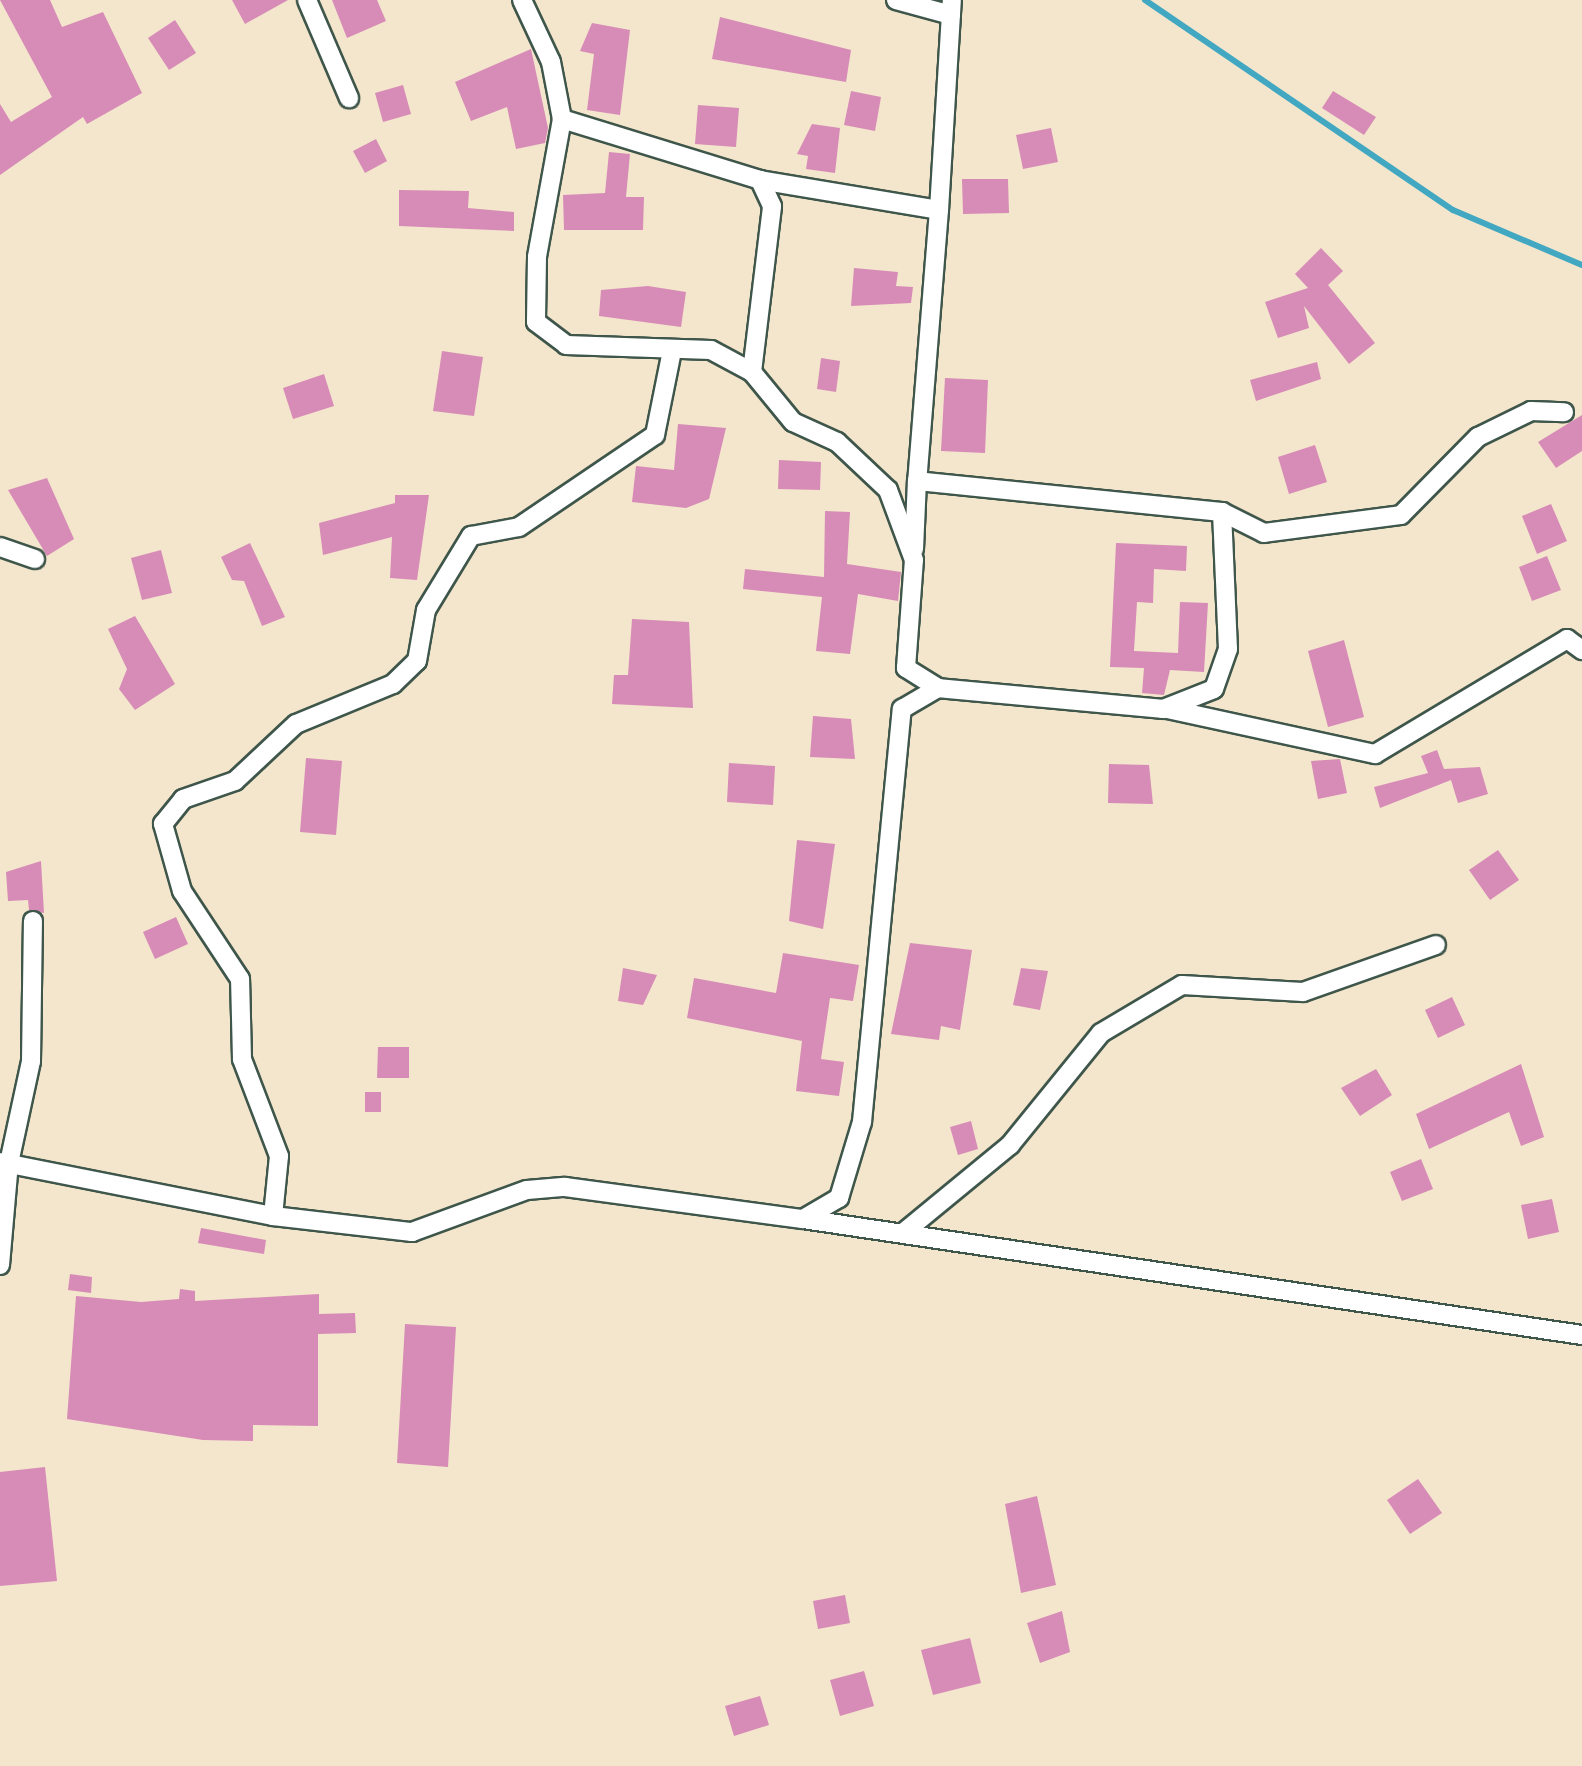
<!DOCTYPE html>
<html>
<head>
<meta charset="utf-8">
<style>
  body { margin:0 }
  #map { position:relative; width:1582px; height:1766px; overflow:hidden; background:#f4e6cc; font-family:"IM FELL English",serif }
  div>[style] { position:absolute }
  .stream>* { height:6px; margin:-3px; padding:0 3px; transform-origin:3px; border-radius:3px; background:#42a8c2 }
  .building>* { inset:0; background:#d78bb7 }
  .roads { filter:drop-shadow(2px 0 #3f564b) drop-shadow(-2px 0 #3f564b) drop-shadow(0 2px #3f564b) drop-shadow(0 -2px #3f564b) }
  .street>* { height:18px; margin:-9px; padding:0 9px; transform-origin:9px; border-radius:9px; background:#fff }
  span { translate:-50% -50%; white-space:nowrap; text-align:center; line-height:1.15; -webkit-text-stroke:8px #fbf7ec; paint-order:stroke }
</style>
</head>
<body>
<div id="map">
  <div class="stream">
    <div style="left:1145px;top:0;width:373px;rotate:34.3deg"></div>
    <div style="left:1453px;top:210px;width:140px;rotate:23.1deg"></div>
  </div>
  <div class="building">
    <div style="clip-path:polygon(0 0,50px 0,62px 27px,103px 12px,142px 93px,87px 124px,83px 117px,0 175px,0 104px,11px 122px,52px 97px)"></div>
    <div style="clip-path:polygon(232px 0,288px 0,245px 24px)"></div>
    <div style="clip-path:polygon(332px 0,377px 0,386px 21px,347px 38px)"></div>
    <div style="clip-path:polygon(720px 17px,851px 50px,846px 82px,712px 59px)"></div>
    <div style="clip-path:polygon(175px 20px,196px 53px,169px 70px,148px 38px)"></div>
    <div style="clip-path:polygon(592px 23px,630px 30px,620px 115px,587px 110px,594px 54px,580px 51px)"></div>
    <div style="clip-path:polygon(531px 49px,548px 128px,545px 143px,516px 149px,507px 107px,471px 121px,455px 82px)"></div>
    <div style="clip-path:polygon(403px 85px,411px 114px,383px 122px,375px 93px)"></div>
    <div style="clip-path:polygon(851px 91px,881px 97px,875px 131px,844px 125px)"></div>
    <div style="clip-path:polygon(1333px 91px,1376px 117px,1364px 135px,1322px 108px)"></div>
    <div style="clip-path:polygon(698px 105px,739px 108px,736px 147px,695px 144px)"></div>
    <div style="clip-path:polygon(812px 124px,840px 128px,835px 173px,806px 169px,808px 156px,797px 154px)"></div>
    <div style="clip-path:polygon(1051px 128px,1058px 162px,1023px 169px,1016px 135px)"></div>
    <div style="clip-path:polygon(376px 139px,387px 161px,365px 173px,353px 151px)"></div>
    <div style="clip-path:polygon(609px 152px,630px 154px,626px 197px,644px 197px,643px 230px,564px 230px,563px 195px,605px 193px)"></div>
    <div style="clip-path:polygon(962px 179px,1008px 179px,1009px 213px,963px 214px)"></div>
    <div style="clip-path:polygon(399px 190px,469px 191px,468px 208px,514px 212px,514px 231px,399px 226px)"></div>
    <div style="clip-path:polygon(1321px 248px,1343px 271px,1328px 285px,1375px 343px,1349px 364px,1304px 306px,1309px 328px,1278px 338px,1265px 302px,1308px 288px,1295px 274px)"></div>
    <div style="clip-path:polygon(854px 268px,898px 272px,896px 286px,913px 287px,911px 303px,851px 306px)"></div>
    <div style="clip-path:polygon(648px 286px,686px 292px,681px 327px,599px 316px,601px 290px)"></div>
    <div style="clip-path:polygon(442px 351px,483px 357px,474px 416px,433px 411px)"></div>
    <div style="clip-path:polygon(821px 358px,840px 361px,836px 392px,817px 389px)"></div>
    <div style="clip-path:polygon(1317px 362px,1321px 379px,1256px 401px,1250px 380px)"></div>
    <div style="clip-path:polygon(324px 374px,334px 406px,293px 419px,283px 388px)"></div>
    <div style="clip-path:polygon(945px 378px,988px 380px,985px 453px,941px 451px)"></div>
    <div style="clip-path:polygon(1582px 415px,1582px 451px,1556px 468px,1538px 442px)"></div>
    <div style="clip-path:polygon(678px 424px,726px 428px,709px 499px,686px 508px,632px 502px,636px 466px,674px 470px)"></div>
    <div style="clip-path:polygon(1315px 445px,1327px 482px,1289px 494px,1278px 457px)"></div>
    <div style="clip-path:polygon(779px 460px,821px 462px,820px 490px,778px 489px)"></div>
    <div style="clip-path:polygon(47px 478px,74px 539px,47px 556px,8px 490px)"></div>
    <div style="clip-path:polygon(395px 495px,429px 495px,417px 580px,390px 578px,392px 537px,323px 555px,319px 523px,395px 503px)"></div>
    <div style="clip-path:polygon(1551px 504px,1567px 541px,1537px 554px,1522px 516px)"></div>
    <div style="clip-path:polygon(825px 511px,850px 512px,847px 564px,901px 572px,898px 601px,858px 594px,850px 654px,816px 651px,822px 597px,743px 589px,745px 569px,824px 577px)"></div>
    <div style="clip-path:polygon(250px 543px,285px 617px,262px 626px,244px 581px,232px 580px,221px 557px)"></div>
    <div style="clip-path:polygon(1116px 543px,1187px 546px,1186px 571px,1154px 569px,1153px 603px,1137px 602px,1134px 651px,1178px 653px,1180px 602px,1208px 603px,1204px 672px,1170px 670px,1164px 695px,1142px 693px,1144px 668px,1110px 667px)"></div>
    <div style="clip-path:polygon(161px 550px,172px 593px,142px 600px,131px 558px)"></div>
    <div style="clip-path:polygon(1547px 556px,1561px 590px,1532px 601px,1519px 567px)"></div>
    <div style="clip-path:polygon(135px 616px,175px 684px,135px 710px,119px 689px,127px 669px,108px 629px)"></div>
    <div style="clip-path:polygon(632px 619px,689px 622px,693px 708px,612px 704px,614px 675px,628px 675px)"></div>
    <div style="clip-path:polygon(1344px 640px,1364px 717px,1328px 727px,1308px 651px)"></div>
    <div style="clip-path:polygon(813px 716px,851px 719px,855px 759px,810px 757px)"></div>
    <div style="clip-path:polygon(1437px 750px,1444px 769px,1480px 767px,1488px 794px,1458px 803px,1451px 780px,1380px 808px,1374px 787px,1428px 773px,1421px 756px)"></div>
    <div style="clip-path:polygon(306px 758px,342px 761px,336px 835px,300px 832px)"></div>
    <div style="clip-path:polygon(1340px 759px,1347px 793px,1318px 799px,1311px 761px)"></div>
    <div style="clip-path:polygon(729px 763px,775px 766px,773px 805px,727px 802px)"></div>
    <div style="clip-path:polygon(1109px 764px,1149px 765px,1153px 804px,1108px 803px)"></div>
    <div style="clip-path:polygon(797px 840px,835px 844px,823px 929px,789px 921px)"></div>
    <div style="clip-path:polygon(1498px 850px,1519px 880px,1490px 900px,1469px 870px)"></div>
    <div style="clip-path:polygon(41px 861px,44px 913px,29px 910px,28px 900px,8px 901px,6px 872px)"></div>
    <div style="clip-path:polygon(176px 917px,188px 944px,155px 959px,143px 932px)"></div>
    <div style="clip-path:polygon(910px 943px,972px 950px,960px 1030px,941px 1026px,939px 1040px,891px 1034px)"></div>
    <div style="clip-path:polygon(783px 953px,859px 965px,853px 1001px,830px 998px,821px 1059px,844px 1062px,839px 1096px,796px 1091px,802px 1041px,687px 1018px,694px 978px,776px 993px)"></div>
    <div style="clip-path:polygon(623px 968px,657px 975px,643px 1005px,618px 1001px)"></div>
    <div style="clip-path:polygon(1021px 968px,1048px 971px,1040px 1010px,1013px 1005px)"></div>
    <div style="clip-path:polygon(1452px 997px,1465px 1025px,1438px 1038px,1425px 1010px)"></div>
    <div style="clip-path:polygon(378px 1047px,409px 1047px,409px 1078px,377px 1078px)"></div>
    <div style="clip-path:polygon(1521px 1064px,1544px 1137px,1521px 1146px,1509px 1112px,1429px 1149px,1416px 1114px)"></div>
    <div style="clip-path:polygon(1376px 1069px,1392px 1095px,1360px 1116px,1341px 1088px)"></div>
    <div style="clip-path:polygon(365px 1092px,381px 1092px,381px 1112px,365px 1112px)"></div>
    <div style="clip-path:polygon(971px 1121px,978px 1149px,958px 1155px,950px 1127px)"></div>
    <div style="clip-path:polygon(1421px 1159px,1433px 1189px,1402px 1201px,1390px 1172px)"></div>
    <div style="clip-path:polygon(1552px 1199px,1559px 1232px,1528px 1239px,1521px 1205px)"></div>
    <div style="clip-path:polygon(201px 1228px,266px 1240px,264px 1254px,198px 1243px)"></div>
    <div style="clip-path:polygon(70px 1274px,92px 1277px,91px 1293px,68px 1290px)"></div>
    <div style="clip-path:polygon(180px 1289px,195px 1291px,195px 1301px,319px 1294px,319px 1314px,355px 1313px,356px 1333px,318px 1334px,318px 1426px,253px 1425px,253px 1441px,203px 1440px,67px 1419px,76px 1296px,141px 1302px,179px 1299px)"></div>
    <div style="clip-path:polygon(405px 1324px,456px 1327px,448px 1467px,397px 1463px)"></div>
    <div style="clip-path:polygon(45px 1467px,57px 1581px,0 1586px,0 1472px)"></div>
    <div style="clip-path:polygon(1418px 1479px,1442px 1513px,1410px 1534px,1387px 1500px)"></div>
    <div style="clip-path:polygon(1037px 1496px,1056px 1585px,1021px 1593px,1005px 1504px)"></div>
    <div style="clip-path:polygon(845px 1595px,850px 1623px,818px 1629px,813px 1601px)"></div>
    <div style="clip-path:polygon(1062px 1611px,1070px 1652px,1040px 1663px,1027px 1623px)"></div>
    <div style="clip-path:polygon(970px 1638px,981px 1683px,933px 1695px,921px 1650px)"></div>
    <div style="clip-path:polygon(864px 1671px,874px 1706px,840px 1716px,830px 1680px)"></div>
    <div style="clip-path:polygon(760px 1696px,769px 1725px,734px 1736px,725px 1706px)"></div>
  </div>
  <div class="roads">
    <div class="street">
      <div style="left:307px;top:0;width:107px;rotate:66.8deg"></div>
      <div style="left:522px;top:0;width:68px;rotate:64.9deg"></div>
      <div style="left:551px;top:62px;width:58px;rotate:79.1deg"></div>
      <div style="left:562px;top:119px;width:207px;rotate:17.1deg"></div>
      <div style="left:760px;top:180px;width:181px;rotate:9.5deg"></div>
      <div style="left:939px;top:210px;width:272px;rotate:94.6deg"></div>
      <div style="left:917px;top:481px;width:307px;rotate:5.8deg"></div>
      <div style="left:1222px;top:512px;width:137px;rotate:87.5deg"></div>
      <div style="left:1228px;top:649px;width:42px;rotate:109.3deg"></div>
      <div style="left:1214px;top:689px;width:55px;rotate:158.6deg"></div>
      <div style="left:1163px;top:709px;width:226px;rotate:-174.7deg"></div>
      <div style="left:896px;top:0;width:57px;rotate:15.3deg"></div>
      <div style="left:562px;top:119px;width:140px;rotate:100.3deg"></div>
      <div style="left:537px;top:257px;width:65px;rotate:90.9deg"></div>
      <div style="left:536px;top:322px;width:38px;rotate:37deg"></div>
      <div style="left:566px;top:345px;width:145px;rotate:2deg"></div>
      <div style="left:711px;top:350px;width:47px;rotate:28.2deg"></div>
      <div style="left:939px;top:210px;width:210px;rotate:-86.5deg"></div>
      <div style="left:1222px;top:512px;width:47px;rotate:26.6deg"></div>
      <div style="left:1264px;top:533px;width:138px;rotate:-7.5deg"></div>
      <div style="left:1401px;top:515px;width:110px;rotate:-45.4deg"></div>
      <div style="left:1478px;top:437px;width:59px;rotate:-26.1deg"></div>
      <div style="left:1531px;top:411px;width:33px;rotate:2deg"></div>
      <div style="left:0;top:547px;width:37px;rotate:19deg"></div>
      <div style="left:914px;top:549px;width:68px;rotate:-87.5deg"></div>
      <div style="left:1168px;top:709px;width:212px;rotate:12.3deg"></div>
      <div style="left:1375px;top:754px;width:224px;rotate:-30.9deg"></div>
      <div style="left:1567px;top:639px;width:19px;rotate:36deg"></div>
      <div style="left:0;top:1162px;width:278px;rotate:11.2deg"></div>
      <div style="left:273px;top:1216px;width:140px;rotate:6.6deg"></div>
      <div style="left:412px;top:1232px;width:122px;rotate:-20.1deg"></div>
      <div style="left:527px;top:1190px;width:38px;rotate:-5deg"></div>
      <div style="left:565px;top:1187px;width:240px;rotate:7.7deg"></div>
      <div style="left:803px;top:1219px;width:42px;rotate:-30.3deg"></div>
      <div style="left:839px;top:1198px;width:79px;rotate:-73.2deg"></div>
      <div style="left:862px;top:1122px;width:415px;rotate:-84.5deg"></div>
      <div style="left:902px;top:709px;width:42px;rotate:-30.3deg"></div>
      <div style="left:938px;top:688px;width:38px;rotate:-148deg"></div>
      <div style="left:906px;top:668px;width:108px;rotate:-85.8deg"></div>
      <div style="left:914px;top:560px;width:75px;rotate:-110.4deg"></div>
      <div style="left:888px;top:490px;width:70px;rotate:-136.7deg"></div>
      <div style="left:837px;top:442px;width:48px;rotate:-155.6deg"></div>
      <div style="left:793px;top:422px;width:65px;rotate:-129.4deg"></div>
      <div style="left:752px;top:372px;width:167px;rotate:-83.1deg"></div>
      <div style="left:772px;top:206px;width:29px;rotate:-115deg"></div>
      <div style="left:273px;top:1216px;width:60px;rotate:-84.3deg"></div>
      <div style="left:279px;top:1156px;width:104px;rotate:-110.9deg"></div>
      <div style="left:242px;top:1059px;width:80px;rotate:-91.4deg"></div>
      <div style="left:240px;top:979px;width:105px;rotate:-123.4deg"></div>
      <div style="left:182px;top:891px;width:70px;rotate:-105.8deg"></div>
      <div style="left:163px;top:824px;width:32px;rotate:-51deg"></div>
      <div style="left:183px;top:799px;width:55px;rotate:-19.1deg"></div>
      <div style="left:235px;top:781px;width:83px;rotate:-43.1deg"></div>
      <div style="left:296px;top:724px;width:105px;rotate:-22.4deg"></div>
      <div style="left:393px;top:684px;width:33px;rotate:-44deg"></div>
      <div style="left:417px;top:661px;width:52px;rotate:-80deg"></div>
      <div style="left:426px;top:610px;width:87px;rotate:-58.7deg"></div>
      <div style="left:471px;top:536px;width:49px;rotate:-10.6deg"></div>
      <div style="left:519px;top:527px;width:164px;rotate:-34.1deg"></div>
      <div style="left:655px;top:435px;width:86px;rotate:-78.6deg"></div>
      <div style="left:803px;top:1219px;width:788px;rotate:8.47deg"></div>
      <div style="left:903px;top:1233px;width:139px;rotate:-39.4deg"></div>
      <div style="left:1010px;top:1145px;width:144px;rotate:-50.9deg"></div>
      <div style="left:1101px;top:1033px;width:94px;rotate:-30.7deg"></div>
      <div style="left:1182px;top:985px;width:121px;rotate:3.3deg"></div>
      <div style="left:1303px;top:992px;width:141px;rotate:-19.5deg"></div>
      <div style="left:0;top:1265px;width:102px;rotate:-85deg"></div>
      <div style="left:9px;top:1163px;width:104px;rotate:-77.8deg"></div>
      <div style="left:31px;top:1061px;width:140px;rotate:-89.2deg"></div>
    </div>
  </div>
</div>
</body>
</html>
